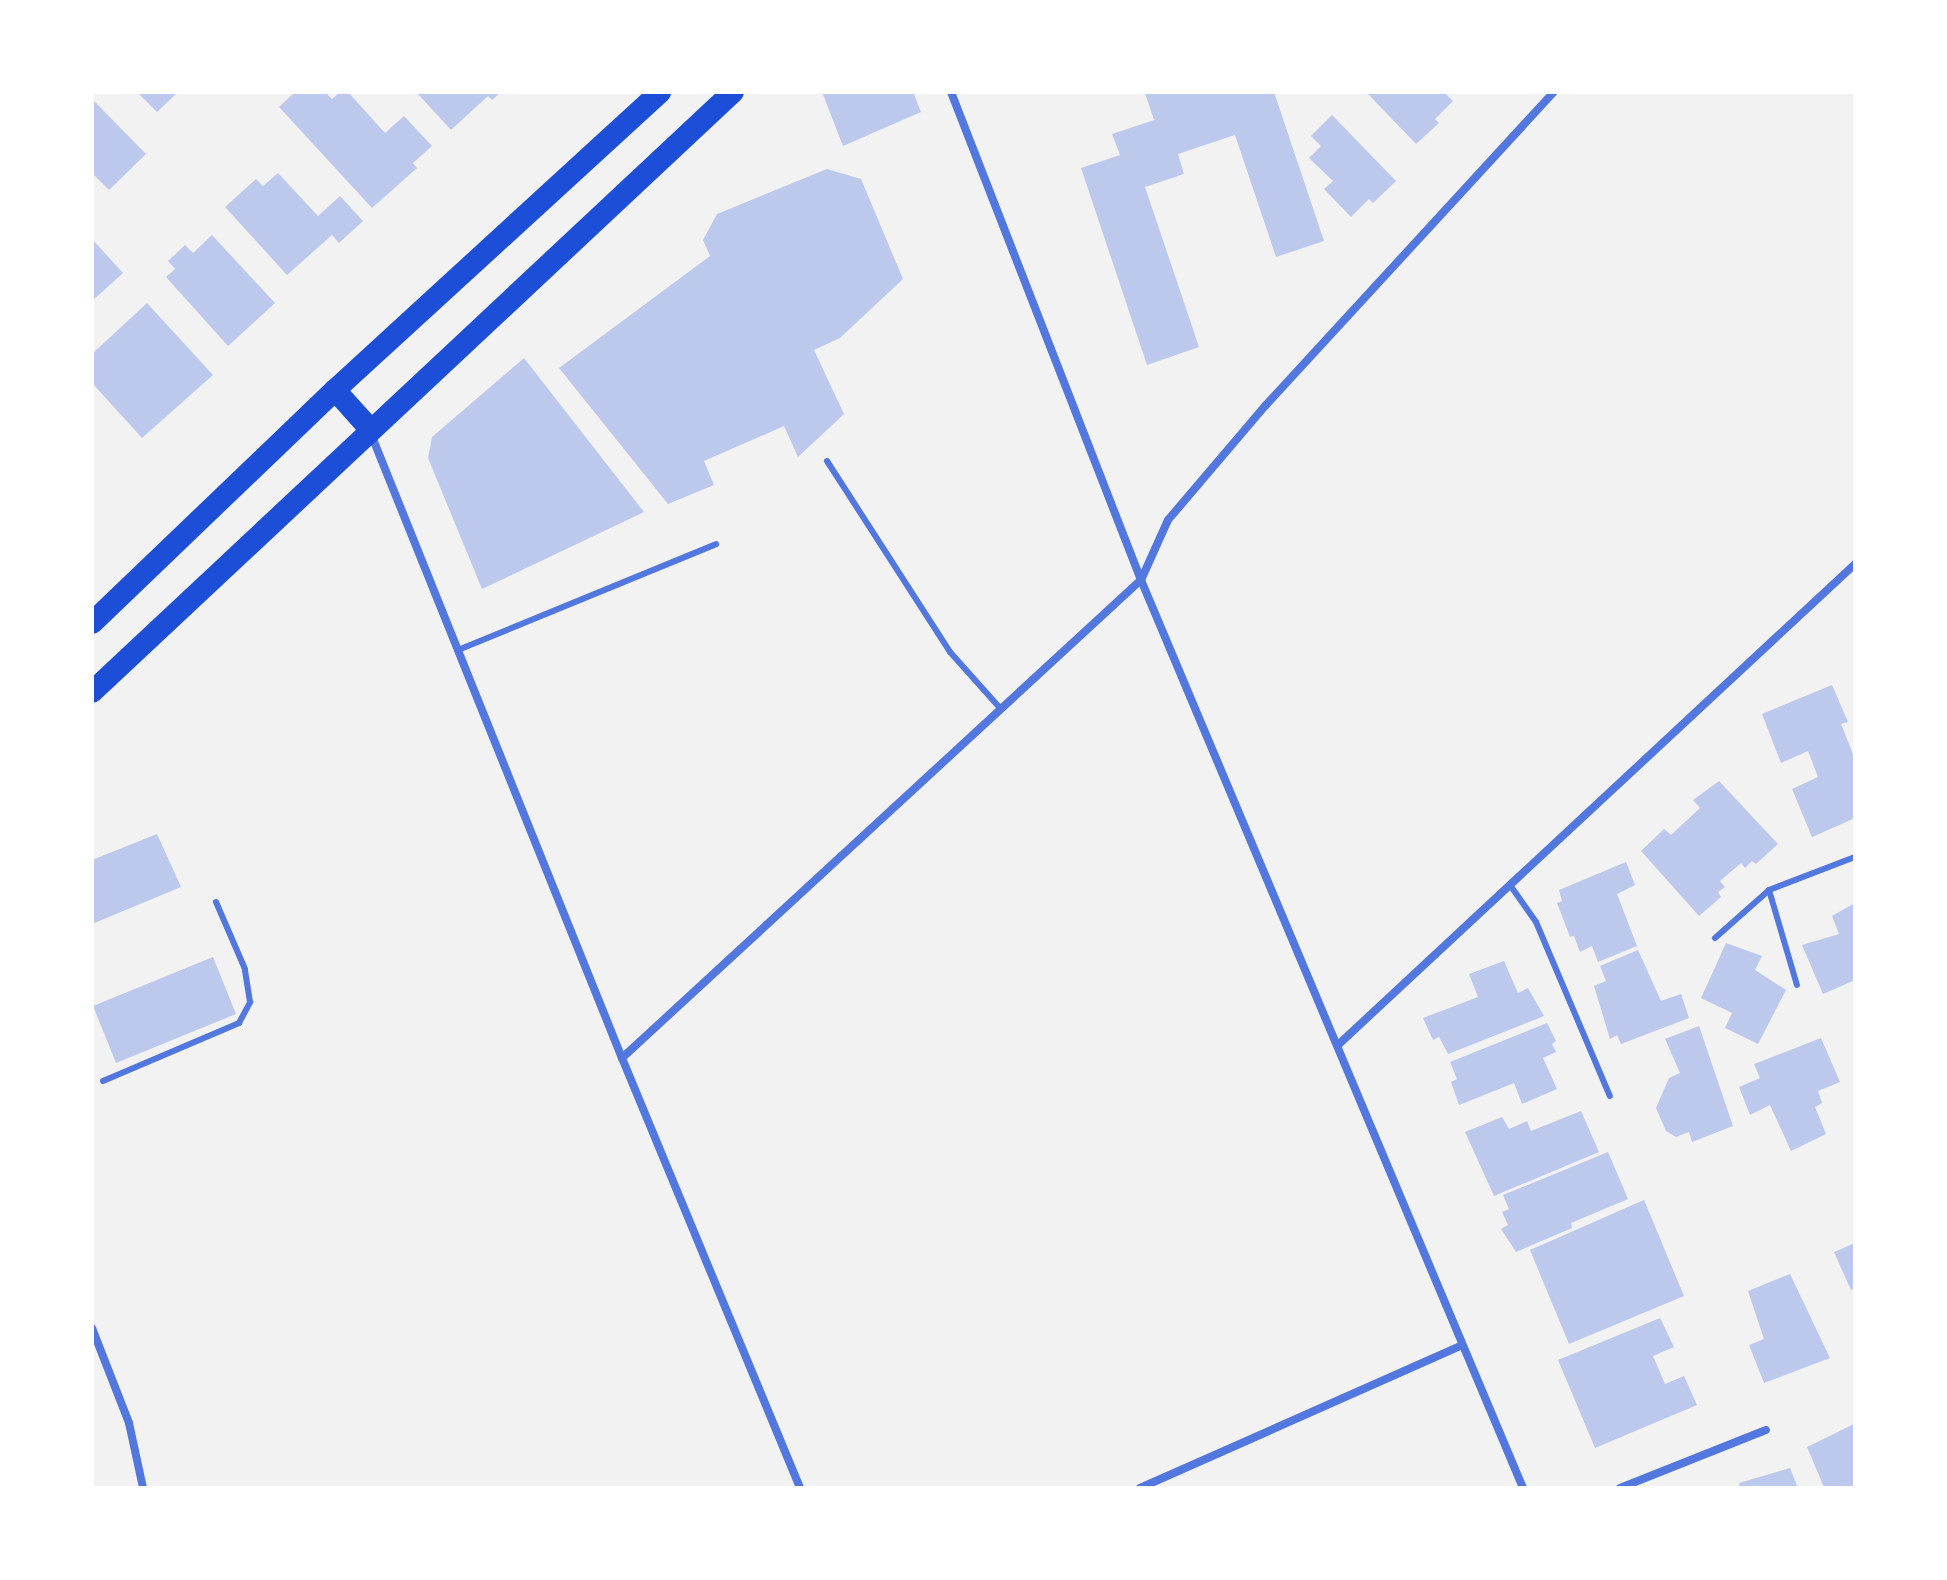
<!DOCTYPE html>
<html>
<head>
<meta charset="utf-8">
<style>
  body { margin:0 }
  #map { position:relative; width:1947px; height:1580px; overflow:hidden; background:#f2f2f2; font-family:"Titillium Web",sans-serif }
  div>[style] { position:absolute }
  .building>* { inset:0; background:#bdc9ec }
  .service>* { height:6px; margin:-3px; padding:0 3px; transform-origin:3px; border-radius:3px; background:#5277de }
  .minor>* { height:8px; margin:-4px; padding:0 4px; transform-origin:4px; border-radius:4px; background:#5277de }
  .trunk>* { height:22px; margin:-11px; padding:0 11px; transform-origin:11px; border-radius:11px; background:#1d4ed8 }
  span { translate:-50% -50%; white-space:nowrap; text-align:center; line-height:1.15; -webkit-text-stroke:7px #fff; paint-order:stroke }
  .frame { position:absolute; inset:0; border:94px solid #fff; pointer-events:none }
</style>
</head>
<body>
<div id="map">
  <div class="building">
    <div style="clip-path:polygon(137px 92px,178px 92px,157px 112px)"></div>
    <div style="clip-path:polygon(295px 92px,325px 92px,332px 99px,340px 92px,348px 92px,385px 133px,404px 116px,432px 146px,413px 163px,417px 168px,372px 208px,279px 107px)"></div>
    <div style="clip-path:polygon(416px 92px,501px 92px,492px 100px,488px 96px,451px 130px)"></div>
    <div style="clip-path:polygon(822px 92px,913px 92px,921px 112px,843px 146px)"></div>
    <div style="clip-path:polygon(1274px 92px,1324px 241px,1276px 257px,1235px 135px,1178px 154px,1184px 174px,1145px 187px,1199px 347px,1147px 365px,1081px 168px,1120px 155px,1112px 134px,1154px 120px,1145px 93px)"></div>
    <div style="clip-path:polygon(1366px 92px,1444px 92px,1453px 101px,1435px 119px,1439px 123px,1416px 144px)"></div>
    <div style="clip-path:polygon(92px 99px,146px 154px,109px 190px,92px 173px)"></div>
    <div style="clip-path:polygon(1332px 115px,1396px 181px,1373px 203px,1369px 199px,1351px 217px,1324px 189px,1333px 181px,1309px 158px,1321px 146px,1311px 136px)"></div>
    <div style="clip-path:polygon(827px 169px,861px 179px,903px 279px,840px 338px,814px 350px,844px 414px,798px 457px,784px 426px,704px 461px,714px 485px,668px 504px,559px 368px,710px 256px,703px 240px,717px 214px)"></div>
    <div style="clip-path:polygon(278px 173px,318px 216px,340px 196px,363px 221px,339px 243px,332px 235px,287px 275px,225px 207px,256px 179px,263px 186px)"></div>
    <div style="clip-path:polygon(212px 235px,275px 303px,228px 346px,166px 277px,175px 269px,168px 261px,185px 245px,193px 253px)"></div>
    <div style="clip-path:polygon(92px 239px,123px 273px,92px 301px)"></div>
    <div style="clip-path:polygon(147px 303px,213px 375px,142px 438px,92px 383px,92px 354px)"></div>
    <div style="clip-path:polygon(524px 358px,644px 512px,482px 589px,428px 458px,432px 437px)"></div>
    <div style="clip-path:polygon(1832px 685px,1848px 722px,1841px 724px,1855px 759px,1855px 818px,1812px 837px,1792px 789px,1818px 777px,1808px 751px,1781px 763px,1762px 714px)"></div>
    <div style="clip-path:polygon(1719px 781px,1778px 844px,1756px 864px,1752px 861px,1745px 868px,1741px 863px,1720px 881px,1725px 887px,1718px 892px,1721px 897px,1699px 916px,1641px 851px,1664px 829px,1671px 835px,1700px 808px,1693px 800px)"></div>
    <div style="clip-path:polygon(157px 834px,181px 887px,92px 924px,92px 860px)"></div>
    <div style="clip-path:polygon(1626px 862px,1635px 885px,1617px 894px,1637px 946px,1598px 962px,1592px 946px,1580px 952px,1574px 936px,1570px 937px,1557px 903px,1562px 901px,1559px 890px)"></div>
    <div style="clip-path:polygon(1855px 903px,1855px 980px,1823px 994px,1802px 945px,1839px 934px,1832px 916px)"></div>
    <div style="clip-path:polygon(1726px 943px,1762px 956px,1755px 970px,1786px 990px,1758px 1044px,1725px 1028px,1732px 1013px,1701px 998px)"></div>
    <div style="clip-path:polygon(1638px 950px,1661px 1001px,1681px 994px,1689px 1018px,1621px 1044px,1617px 1035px,1610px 1039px,1594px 986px,1606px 981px,1600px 966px)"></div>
    <div style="clip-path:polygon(213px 957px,236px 1014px,116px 1063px,93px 1006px)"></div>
    <div style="clip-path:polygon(1504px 961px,1518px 993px,1528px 988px,1544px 1016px,1448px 1054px,1439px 1037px,1433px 1040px,1423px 1018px,1478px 997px,1469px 974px)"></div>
    <div style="clip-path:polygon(1547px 1023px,1556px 1041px,1552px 1044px,1556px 1052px,1543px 1058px,1557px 1089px,1522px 1104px,1514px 1083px,1459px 1105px,1451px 1082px,1457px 1079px,1450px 1062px)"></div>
    <div style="clip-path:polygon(1699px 1026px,1733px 1126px,1692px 1142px,1689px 1132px,1676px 1137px,1666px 1131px,1656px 1108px,1669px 1078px,1680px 1073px,1665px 1039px)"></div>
    <div style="clip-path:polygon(1821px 1038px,1840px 1082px,1818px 1091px,1822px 1103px,1815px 1107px,1826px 1134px,1791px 1151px,1770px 1105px,1750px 1115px,1739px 1087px,1760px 1078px,1754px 1064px)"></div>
    <div style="clip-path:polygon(1581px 1111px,1599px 1152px,1494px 1196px,1465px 1132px,1502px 1117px,1509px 1129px,1527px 1121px,1531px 1131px)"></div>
    <div style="clip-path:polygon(1608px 1152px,1628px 1199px,1571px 1223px,1572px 1228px,1516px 1252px,1501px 1229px,1508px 1225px,1502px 1212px,1509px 1209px,1503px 1195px)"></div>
    <div style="clip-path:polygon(1644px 1200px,1684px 1296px,1569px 1344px,1530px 1250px)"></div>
    <div style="clip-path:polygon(1855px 1243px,1855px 1288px,1851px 1290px,1834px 1252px)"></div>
    <div style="clip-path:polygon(1790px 1274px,1830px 1358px,1764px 1383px,1749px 1345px,1764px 1339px,1748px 1291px)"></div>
    <div style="clip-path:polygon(1660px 1318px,1674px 1347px,1653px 1356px,1665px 1384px,1684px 1376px,1697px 1405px,1595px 1448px,1558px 1360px)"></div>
    <div style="clip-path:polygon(1854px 1424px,1855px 1488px,1828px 1488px,1823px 1485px,1807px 1447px)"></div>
    <div style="clip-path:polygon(1790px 1468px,1798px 1488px,1740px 1488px,1739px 1483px)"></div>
  </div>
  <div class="service">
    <div style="left:827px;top:461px;width:227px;rotate:57.2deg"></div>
    <div style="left:950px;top:652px;width:76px;rotate:48.2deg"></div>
    <div style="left:458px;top:650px;width:279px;rotate:-22.3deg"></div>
    <div style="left:1510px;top:885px;width:45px;rotate:54.9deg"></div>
    <div style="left:1536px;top:922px;width:189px;rotate:67deg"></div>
    <div style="left:1769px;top:890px;width:99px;rotate:73.6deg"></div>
    <div style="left:1715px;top:938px;width:72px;rotate:-41.6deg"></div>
    <div style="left:1769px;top:890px;width:92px;rotate:-21deg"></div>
    <div style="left:103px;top:1081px;width:148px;rotate:-23.1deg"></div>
    <div style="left:239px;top:1023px;width:24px;rotate:-62deg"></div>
    <div style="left:250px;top:1002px;width:33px;rotate:-99deg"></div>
    <div style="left:245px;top:969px;width:73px;rotate:-113.4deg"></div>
  </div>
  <div class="minor">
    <div style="left:951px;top:92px;width:524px;rotate:68.73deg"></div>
    <div style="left:1141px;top:580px;width:985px;rotate:67.18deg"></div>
    <div style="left:371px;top:434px;width:673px;rotate:68.09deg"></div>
    <div style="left:622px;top:1058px;width:465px;rotate:67.5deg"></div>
    <div style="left:1339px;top:1044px;width:705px;rotate:-42.93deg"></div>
    <div style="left:622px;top:1058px;width:706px;rotate:-42.65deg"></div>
    <div style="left:1141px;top:580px;width:66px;rotate:-65.8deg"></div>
    <div style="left:1168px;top:520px;width:151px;rotate:-49.6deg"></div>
    <div style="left:1266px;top:405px;width:425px;rotate:-47.4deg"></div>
    <div style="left:92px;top:1328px;width:102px;rotate:68.7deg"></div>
    <div style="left:129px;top:1423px;width:66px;rotate:77.8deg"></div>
    <div style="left:1140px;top:1488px;width:350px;rotate:-23.9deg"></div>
    <div style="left:1620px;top:1488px;width:157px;rotate:-21.7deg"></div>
  </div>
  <div class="trunk">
    <div style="left:335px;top:390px;width:52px;rotate:48.1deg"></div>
    <div style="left:92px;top:623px;width:337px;rotate:-43.8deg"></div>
    <div style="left:335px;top:390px;width:441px;rotate:-42.5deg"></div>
    <div style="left:92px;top:692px;width:878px;rotate:-43.11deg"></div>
  </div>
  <div class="frame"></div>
</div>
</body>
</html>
